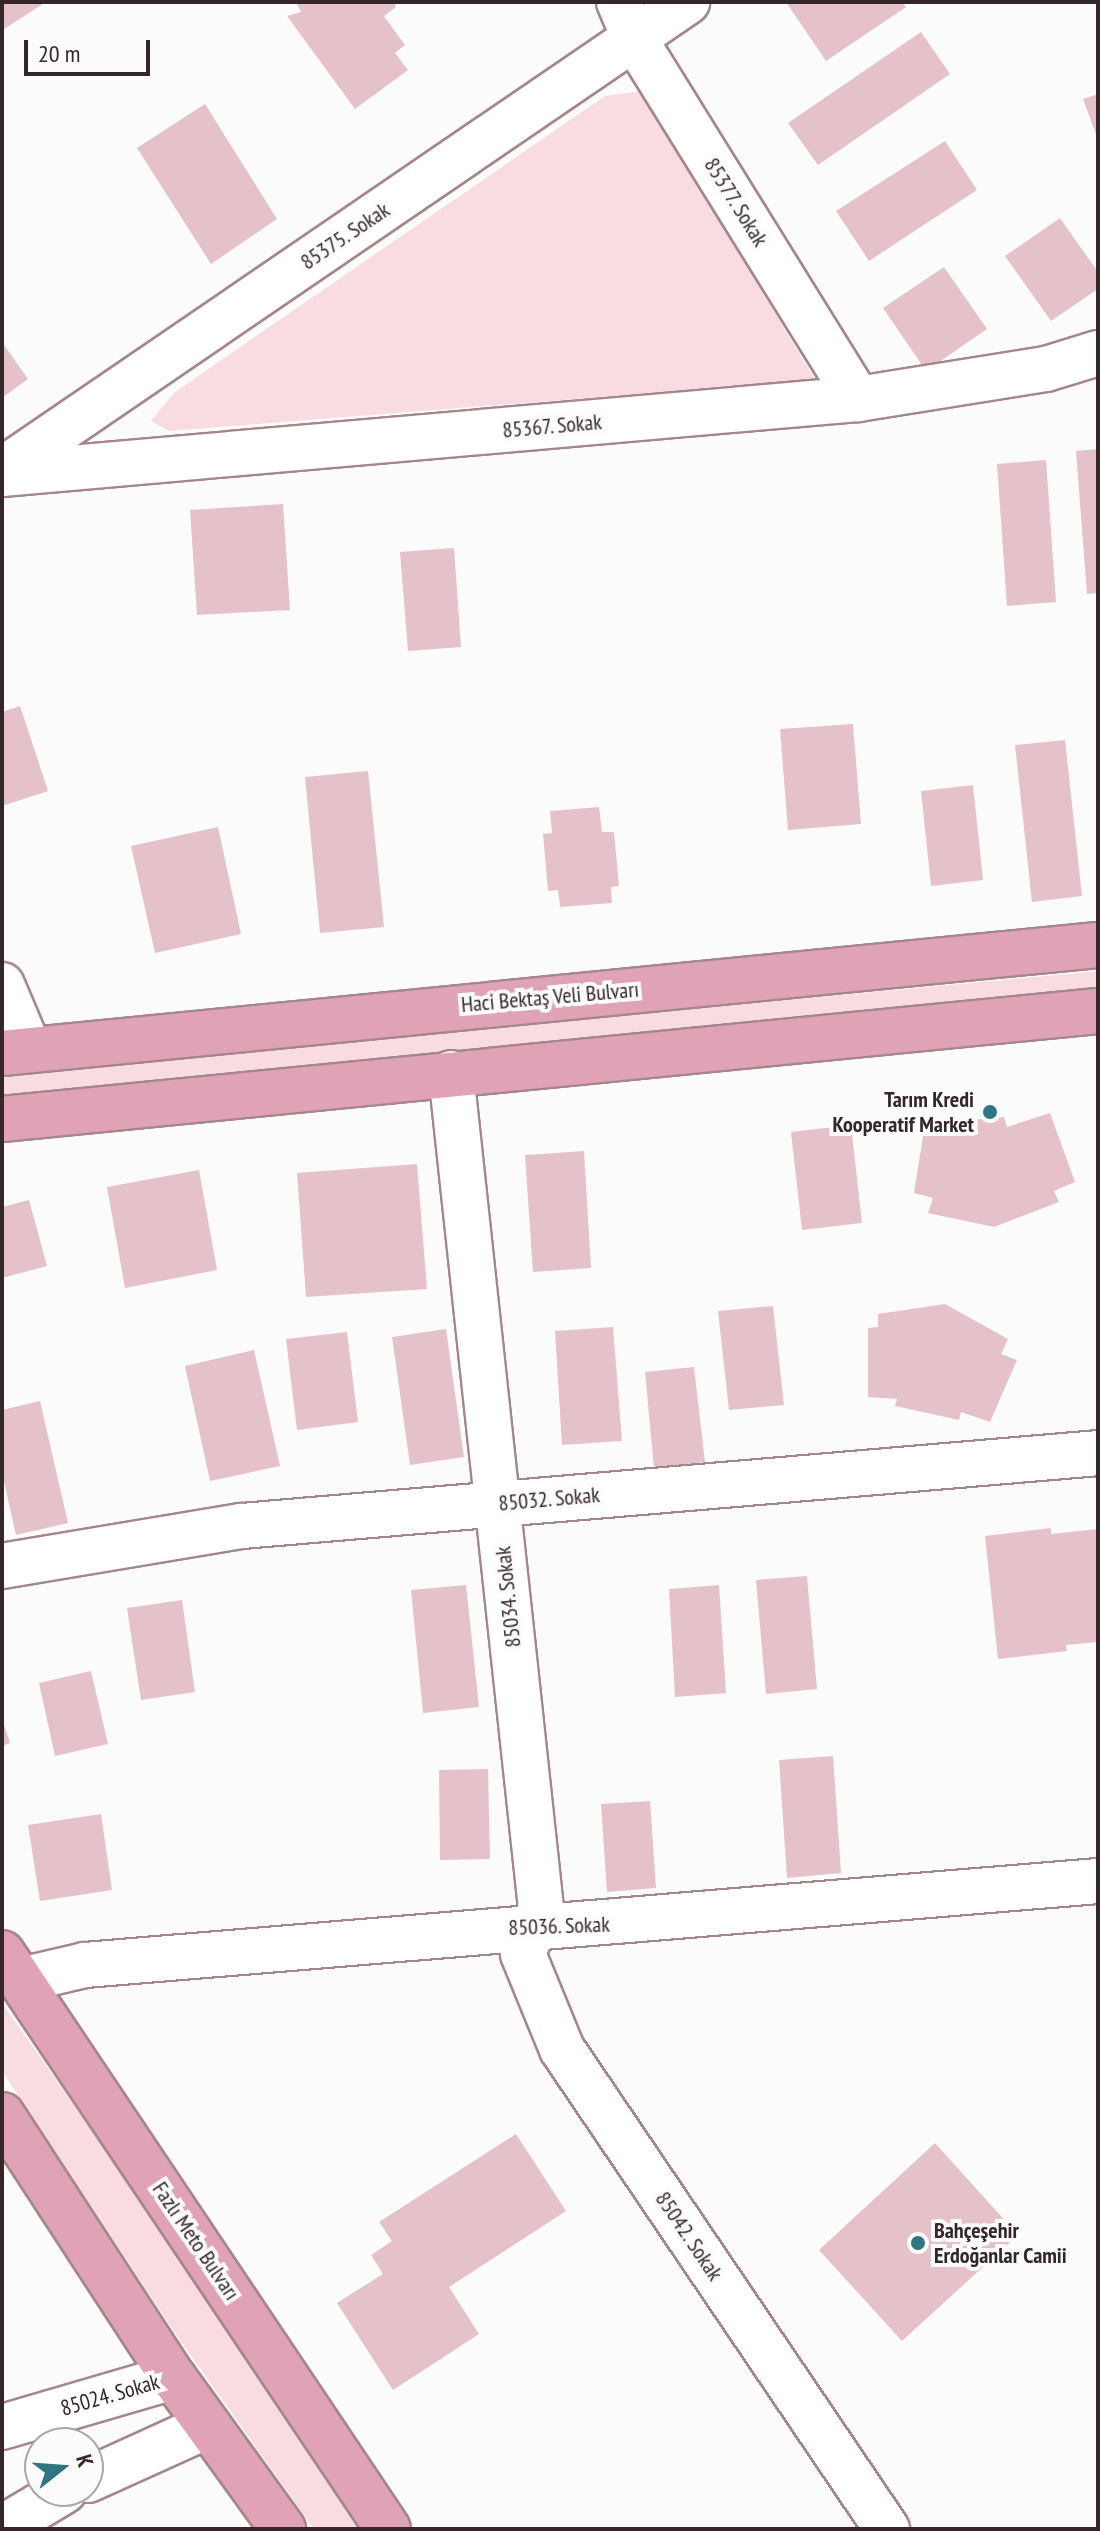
<!DOCTYPE html>
<html>
<head>
<meta charset="utf-8">
<style>
  body { margin:0 }
  #map { position:relative; width:1100px; height:2531px; overflow:hidden; background:#fbfbfb; font-family:"PT Sans Narrow",sans-serif }
  div>[style] { position:absolute }
  .green>* { inset:0; background:#f9dce2 }
  .building>* { inset:0; background:#e5c2ca }
  .roads { filter:drop-shadow(2px 0 #a6868d) drop-shadow(-2px 0 #a6868d) drop-shadow(0 2px #a6868d) drop-shadow(0 -2px #a6868d) }
  .minor>* { height:44px; margin:-22px; padding:0 22px; transform-origin:22px; border-radius:22px; background:#fff }
  .major>* { height:44px; margin:-22px; padding:0 22px; transform-origin:22px; border-radius:22px; background:#dfa3b5 }
  .dots>* { width:22px; height:22px; translate:-50% -50%; box-sizing:border-box; border:4px solid #fbfbfb; border-radius:50% }
  span { translate:-50% -50%; white-space:nowrap; text-align:center; line-height:1.15; -webkit-text-stroke:8px #fbfbfb; paint-order:stroke }
  .street-label { font-size:22px; color:#34262a }
  .poi-label { font-size:22px; color:#34262a; font-weight:700 }
  .right { translate:-100% -50%; text-align:right }
  .left { translate:0 -50%; text-align:left }
  .frame { position:absolute; inset:0; border:4px solid #34262a; pointer-events:none }
  .north { position:absolute; left:24px; top:2427px; width:80px; height:80px; box-sizing:border-box; background:#fbfbfb; border:2px solid #aba6a7; border-radius:50%; rotate:73deg; font-size:22px; font-weight:700; line-height:32px; text-align:center; color:#34262a }
  .north::after { content:''; display:block; margin:auto; width:28px; height:36px; background:#2f7582; clip-path:polygon(50% 0,100% 100%,50% 72%,0 100%) }
  .scale { position:absolute; left:24px; top:40px; width:126px; height:36px; box-sizing:border-box; border:4px solid #34262a; border-top:0; padding-left:10px; font-size:24px; line-height:28px; white-space:nowrap; color:#34262a; -webkit-text-stroke:6px #fbfbfb; paint-order:stroke }
</style>
</head>
<body>
<div id="map">
  <div class="green">
    <div style="clip-path:polygon(642px 91px,815px 380px,169px 431px,151px 421px,175px 392px,605px 96px)"></div>
    <div style="clip-path:polygon(1098px 971px,1098px 987px,2px 1098px,2px 1078px,67px 1068px)"></div>
    <div style="clip-path:polygon(2px 2003px,213px 2303px,361px 2529px,314px 2529px,175px 2333px,2px 2071px)"></div>
  </div>
  <div class="building">
    <div style="clip-path:polygon(2px 2px,46px 2px,4px 29px)"></div>
    <div style="clip-path:polygon(296px 2px,393px 2px,396px 7px,384px 16px,405px 45px,395px 53px,408px 70px,355px 109px,287px 16px,301px 12px)"></div>
    <div style="clip-path:polygon(786px 2px,902px 2px,906px 7px,826px 61px)"></div>
    <div style="clip-path:polygon(921px 32px,950px 74px,818px 165px,788px 123px)"></div>
    <div style="clip-path:polygon(1098px 94px,1098px 140px,1083px 99px)"></div>
    <div style="clip-path:polygon(205px 104px,277px 219px,211px 264px,137px 148px)"></div>
    <div style="clip-path:polygon(945px 141px,977px 190px,869px 261px,836px 211px)"></div>
    <div style="clip-path:polygon(1060px 218px,1098px 272px,1098px 289px,1051px 321px,1005px 256px)"></div>
    <div style="clip-path:polygon(944px 267px,987px 329px,926px 371px,883px 308px)"></div>
    <div style="clip-path:polygon(2px 342px,28px 379px,2px 398px)"></div>
    <div style="clip-path:polygon(1098px 449px,1098px 593px,1087px 594px,1076px 451px)"></div>
    <div style="clip-path:polygon(1046px 460px,1056px 602px,1007px 606px,997px 464px)"></div>
    <div style="clip-path:polygon(283px 504px,290px 610px,197px 615px,190px 510px)"></div>
    <div style="clip-path:polygon(454px 548px,461px 647px,408px 651px,400px 552px)"></div>
    <div style="clip-path:polygon(20px 706px,48px 791px,2px 806px,2px 712px)"></div>
    <div style="clip-path:polygon(853px 724px,861px 824px,788px 830px,780px 729px)"></div>
    <div style="clip-path:polygon(1065px 740px,1082px 896px,1032px 902px,1015px 745px)"></div>
    <div style="clip-path:polygon(368px 771px,384px 927px,320px 933px,305px 777px)"></div>
    <div style="clip-path:polygon(973px 785px,983px 880px,931px 886px,921px 791px)"></div>
    <div style="clip-path:polygon(599px 807px,602px 832px,614px 832px,619px 886px,611px 887px,612px 903px,560px 907px,558px 890px,548px 891px,543px 834px,552px 833px,550px 811px)"></div>
    <div style="clip-path:polygon(218px 827px,241px 934px,155px 953px,131px 846px)"></div>
    <div style="clip-path:polygon(1050px 1113px,1075px 1182px,1054px 1191px,1059px 1202px,994px 1227px,928px 1213px,933px 1198px,914px 1193px,925px 1124px,969px 1131px,970px 1120px,1004px 1117px,1007px 1127px)"></div>
    <div style="clip-path:polygon(851px 1125px,862px 1223px,802px 1230px,791px 1132px)"></div>
    <div style="clip-path:polygon(584px 1151px,591px 1268px,533px 1272px,525px 1155px)"></div>
    <div style="clip-path:polygon(417px 1164px,427px 1289px,306px 1297px,297px 1173px)"></div>
    <div style="clip-path:polygon(199px 1170px,217px 1270px,125px 1288px,107px 1187px)"></div>
    <div style="clip-path:polygon(29px 1200px,47px 1266px,2px 1278px,2px 1207px)"></div>
    <div style="clip-path:polygon(945px 1304px,1008px 1339px,1001px 1354px,1017px 1360px,990px 1422px,961px 1412px,959px 1420px,895px 1406px,897px 1399px,868px 1397px,868px 1328px,878px 1327px,878px 1314px)"></div>
    <div style="clip-path:polygon(773px 1306px,784px 1405px,729px 1410px,718px 1311px)"></div>
    <div style="clip-path:polygon(613px 1327px,622px 1441px,562px 1445px,555px 1331px)"></div>
    <div style="clip-path:polygon(446px 1329px,464px 1457px,410px 1465px,392px 1337px)"></div>
    <div style="clip-path:polygon(347px 1332px,358px 1422px,297px 1430px,286px 1339px)"></div>
    <div style="clip-path:polygon(254px 1350px,280px 1466px,210px 1481px,185px 1366px)"></div>
    <div style="clip-path:polygon(694px 1367px,705px 1462px,654px 1468px,645px 1372px)"></div>
    <div style="clip-path:polygon(40px 1401px,68px 1523px,16px 1535px,2px 1473px,2px 1410px)"></div>
    <div style="clip-path:polygon(1051px 1528px,1051px 1534px,1098px 1529px,1098px 1642px,1066px 1645px,1067px 1651px,998px 1659px,985px 1536px)"></div>
    <div style="clip-path:polygon(807px 1576px,817px 1689px,766px 1694px,756px 1580px)"></div>
    <div style="clip-path:polygon(466px 1585px,479px 1707px,423px 1713px,411px 1590px)"></div>
    <div style="clip-path:polygon(719px 1585px,726px 1693px,675px 1697px,669px 1589px)"></div>
    <div style="clip-path:polygon(182px 1600px,195px 1692px,141px 1700px,127px 1608px)"></div>
    <div style="clip-path:polygon(91px 1671px,108px 1744px,55px 1756px,39px 1683px)"></div>
    <div style="clip-path:polygon(3px 1721px,10px 1743px,2px 1746px,2px 1722px)"></div>
    <div style="clip-path:polygon(833px 1756px,841px 1873px,787px 1878px,779px 1760px)"></div>
    <div style="clip-path:polygon(488px 1769px,490px 1859px,440px 1860px,439px 1770px)"></div>
    <div style="clip-path:polygon(650px 1801px,656px 1888px,607px 1892px,601px 1804px)"></div>
    <div style="clip-path:polygon(101px 1814px,112px 1890px,40px 1901px,28px 1825px)"></div>
    <div style="clip-path:polygon(516px 2134px,566px 2211px,449px 2287px,479px 2334px,393px 2390px,337px 2303px,383px 2274px,371px 2255px,392px 2241px,379px 2222px)"></div>
    <div style="clip-path:polygon(935px 2143px,1018px 2235px,902px 2341px,819px 2250px)"></div>
  </div>
  <div class="roads">
    <div class="minor">
      <div style="left:619px;top:2px;width:39px;rotate:67deg"></div>
      <div style="left:634px;top:38px;width:425px;rotate:58.2deg"></div>
      <div style="left:2px;top:470px;width:830px;rotate:-34.34deg"></div>
      <div style="left:2px;top:474px;width:859px;rotate:-5.01deg"></div>
      <div style="left:858px;top:399px;width:190px;rotate:-9.1deg"></div>
      <div style="left:1046px;top:369px;width:54px;rotate:-17.1deg"></div>
      <div style="left:2px;top:985px;width:69px;rotate:67.1deg"></div>
      <div style="left:451px;top:1073px;width:840px;rotate:83.85deg"></div>
      <div style="left:541px;top:1908px;width:49px;rotate:111.4deg"></div>
      <div style="left:523px;top:1954px;width:103px;rotate:67.7deg"></div>
      <div style="left:562px;top:2049px;width:580px;rotate:55.9deg"></div>
      <div style="left:2px;top:1566px;width:243px;rotate:-9.5deg"></div>
      <div style="left:242px;top:1526px;width:859px;rotate:-4.87deg"></div>
      <div style="left:21px;top:1980px;width:66px;rotate:-13.2deg"></div>
      <div style="left:85px;top:1965px;width:1016px;rotate:-4.74deg"></div>
      <div style="left:2px;top:2427px;width:178px;rotate:-16.3deg"></div>
      <div style="left:88px;top:2480px;width:131px;rotate:-24.4deg"></div>
      <div style="left:2px;top:2528px;width:72px;rotate:-30.8deg"></div>
    </div>
    <div class="major">
      <div style="left:2px;top:1053px;width:1101px;rotate:-5.63deg"></div>
      <div style="left:2px;top:1119px;width:1101px;rotate:-5.63deg"></div>
      <div style="left:2px;top:1953px;width:693px;rotate:56.17deg"></div>
      <div style="left:2px;top:2115px;width:313px;rotate:56.9deg"></div>
      <div style="left:173px;top:2377px;width:188px;rotate:54.1deg"></div>
    </div>
  </div>
  <div class="dots">
    <div style="left:990px;top:1112px;background:#2f7582"></div>
    <div style="left:918px;top:2243px;background:#2f7582"></div>
  </div>
  <div class="street-label">
    <span style="left:736px;top:202px;rotate:58deg">85377. Sokak</span>
    <span style="left:345px;top:236px;rotate:-34deg">85375. Sokak</span>
    <span style="left:552px;top:426px;rotate:-5deg">85367. Sokak</span>
    <span style="left:550px;top:997px;rotate:-5deg">Haci Bektaş Veli Bulvarı</span>
    <span style="left:549px;top:1499px;rotate:-5deg">85032. Sokak</span>
    <span style="left:508px;top:1597px;rotate:-96deg">85034. Sokak</span>
    <span style="left:559px;top:1926px;rotate:-2deg">85036. Sokak</span>
    <span style="left:689px;top:2236px;rotate:56deg">85042. Sokak</span>
    <span style="left:196px;top:2241px;rotate:56deg">Fazlı Meto Bulvarı</span>
    <span style="left:110px;top:2395px;rotate:-16deg">85024. Sokak</span>
  </div>
  <div class="poi-label">
    <span class="right" style="left:974px;top:1112px">Tarım Kredi<br>Kooperatif Market</span>
    <span class="left" style="left:934px;top:2243px">Bahçeşehir<br>Erdoğanlar Camii</span>
  </div>
  <div class="frame"></div>
  <div class="north">K</div>
  <div class="scale">20 m</div>
</div>
</body>
</html>
